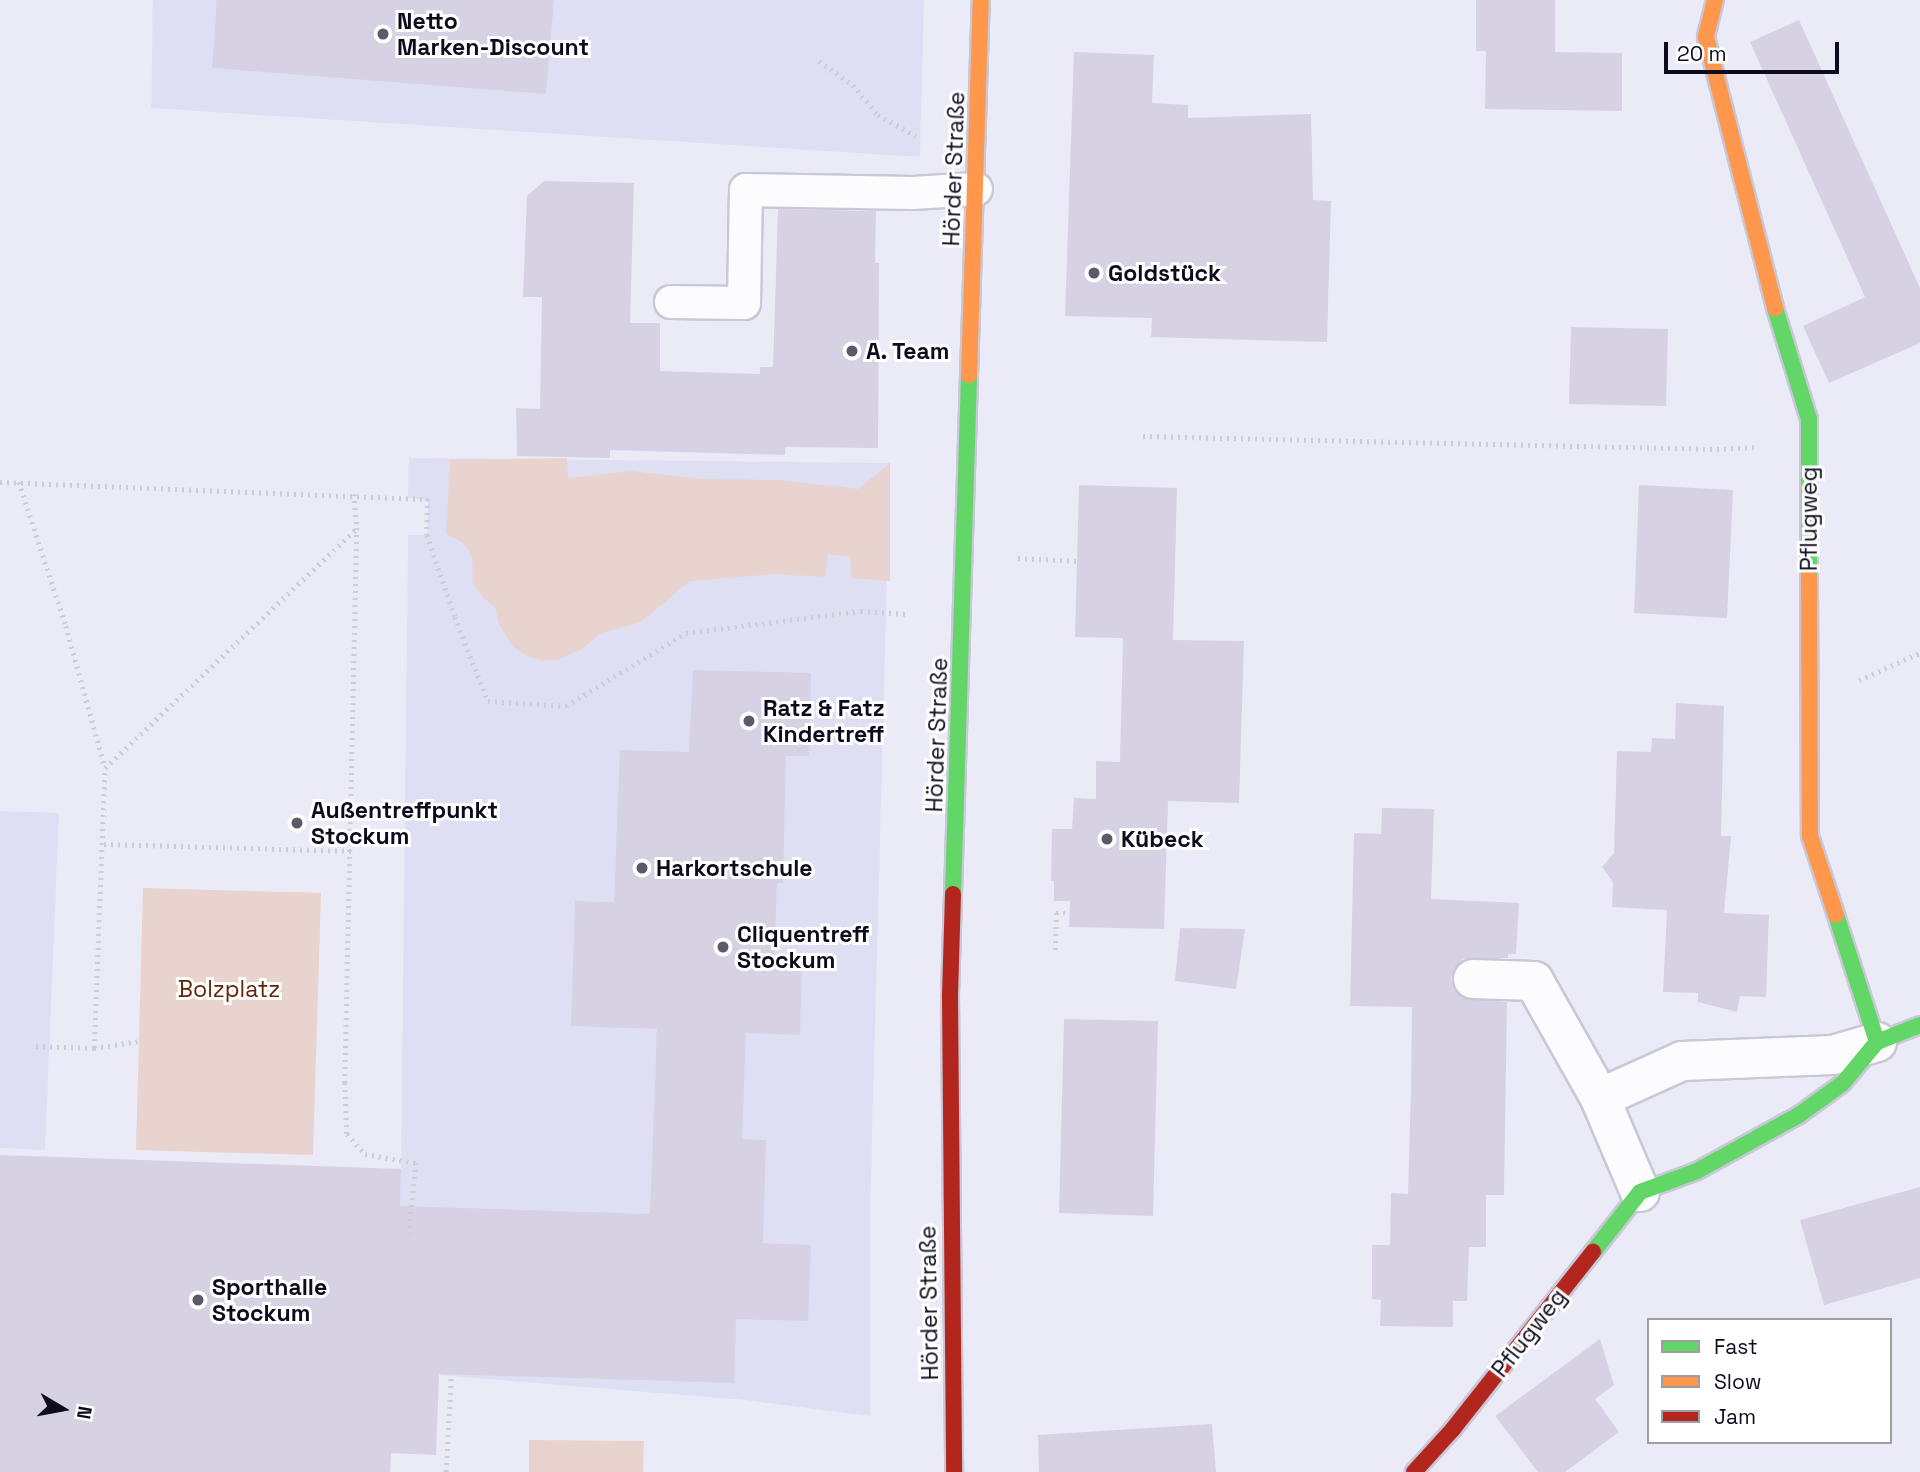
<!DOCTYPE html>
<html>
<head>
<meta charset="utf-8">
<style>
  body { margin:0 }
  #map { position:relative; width:1920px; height:1472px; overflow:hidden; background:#ebebf8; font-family:"Space Grotesk",sans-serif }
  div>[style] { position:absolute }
  .built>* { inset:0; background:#dfdff3 }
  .green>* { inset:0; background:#e9d3cf }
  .building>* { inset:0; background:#d7d2e3 }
  .path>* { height:4.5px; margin-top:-2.25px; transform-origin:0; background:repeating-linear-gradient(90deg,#cdcdd2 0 2px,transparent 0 7px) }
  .roads { filter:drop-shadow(2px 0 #c8c8d8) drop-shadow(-2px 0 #c8c8d8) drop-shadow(0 2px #c8c8d8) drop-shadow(0 -2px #c8c8d8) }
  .lane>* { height:32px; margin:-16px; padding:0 16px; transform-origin:16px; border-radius:16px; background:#fcfcfe }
  .street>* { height:38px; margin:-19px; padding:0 19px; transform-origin:19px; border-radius:19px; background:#fcfcfe }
  .fast>* { height:16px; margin:-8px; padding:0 8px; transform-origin:8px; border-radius:8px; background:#63d668 }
  .slow>* { height:16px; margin:-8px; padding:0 8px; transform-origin:8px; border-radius:8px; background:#ff974d }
  .jam>* { height:16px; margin:-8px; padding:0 8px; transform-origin:8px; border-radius:8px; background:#b3261e }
  .dots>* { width:19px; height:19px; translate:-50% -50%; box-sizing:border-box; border:4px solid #fff; border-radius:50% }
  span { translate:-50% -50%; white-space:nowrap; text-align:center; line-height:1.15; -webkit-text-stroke:6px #fff; paint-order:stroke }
  .poi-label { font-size:23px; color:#0d0b1d; font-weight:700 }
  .left { translate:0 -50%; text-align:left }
  .street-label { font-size:23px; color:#0d0b1d }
  .park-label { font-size:23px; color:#5e2607 }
  .legend { position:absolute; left:1647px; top:1318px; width:245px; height:126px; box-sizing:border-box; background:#fff; border:2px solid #9e9da5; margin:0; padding:9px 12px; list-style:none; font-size:21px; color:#0d0b1d }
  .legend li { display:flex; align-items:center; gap:14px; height:35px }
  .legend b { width:35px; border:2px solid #9e9da5 }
  .north { position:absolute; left:28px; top:1374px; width:70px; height:70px; -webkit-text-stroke:5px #fff; paint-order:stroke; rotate:100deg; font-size:19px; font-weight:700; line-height:28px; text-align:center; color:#0d0b1d }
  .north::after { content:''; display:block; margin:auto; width:24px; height:32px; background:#0d0b1d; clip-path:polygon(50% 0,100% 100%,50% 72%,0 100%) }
  .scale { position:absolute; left:1664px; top:42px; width:175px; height:32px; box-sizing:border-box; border:4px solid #0d0b1d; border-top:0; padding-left:9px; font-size:21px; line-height:24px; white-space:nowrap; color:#0d0b1d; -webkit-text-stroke:5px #fff; paint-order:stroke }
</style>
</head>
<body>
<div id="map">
  <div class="built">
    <div style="clip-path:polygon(153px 0,924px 0,920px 157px,151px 108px)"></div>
    <div style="clip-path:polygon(409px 458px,890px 463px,870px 1215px,870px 1416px,745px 1400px,439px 1375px,394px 1367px,401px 1169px,408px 535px,427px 535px,428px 500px,408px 498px)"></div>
    <div style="clip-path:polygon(0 811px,59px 813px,45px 1150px,0 1148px)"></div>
  </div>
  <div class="green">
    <div style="clip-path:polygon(567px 458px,568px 478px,632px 471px,699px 479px,779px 480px,858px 489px,890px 463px,890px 581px,851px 578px,850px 557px,828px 554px,825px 577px,775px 574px,690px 581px,641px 622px,601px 633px,582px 649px,560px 659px,544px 661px,528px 657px,512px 646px,499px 624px,495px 607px,483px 598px,473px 583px,472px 556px,468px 549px,462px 542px,446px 534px,450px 460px)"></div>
    <div style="clip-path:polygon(143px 888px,321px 893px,313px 1155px,136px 1150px)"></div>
    <div style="clip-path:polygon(529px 1440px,644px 1441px,643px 1472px,529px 1472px)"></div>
  </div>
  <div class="building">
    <div style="clip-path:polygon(217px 0,554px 0,546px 94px,212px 68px)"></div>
    <div style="clip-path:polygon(1476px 0,1555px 0,1555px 52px,1622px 53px,1622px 111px,1485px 109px,1486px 51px,1476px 51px)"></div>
    <div style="clip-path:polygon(1799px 20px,1920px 288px,1920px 343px,1829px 383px,1803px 326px,1865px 297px,1750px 42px)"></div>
    <div style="clip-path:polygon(1074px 52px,1154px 55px,1152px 103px,1188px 105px,1188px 118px,1311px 114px,1313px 200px,1331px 201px,1327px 342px,1151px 337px,1152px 318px,1065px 316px)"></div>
    <div style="clip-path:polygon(544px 181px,634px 183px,630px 323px,660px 323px,660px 371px,760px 374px,760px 367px,773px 367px,778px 209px,876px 211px,875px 263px,879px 263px,878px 448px,785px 447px,785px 455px,610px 450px,610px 458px,517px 456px,516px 408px,540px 409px,542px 297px,523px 297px,527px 196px)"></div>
    <div style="clip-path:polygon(1571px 327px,1668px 329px,1666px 406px,1569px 404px)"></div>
    <div style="clip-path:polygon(1079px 485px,1177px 488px,1173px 640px,1244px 641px,1239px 803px,1168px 801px,1164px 929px,1069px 927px,1070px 901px,1054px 901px,1054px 881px,1051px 881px,1052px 829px,1072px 829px,1074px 798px,1096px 799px,1096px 761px,1120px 762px,1123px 638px,1075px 637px)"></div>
    <div style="clip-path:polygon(1639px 485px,1733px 490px,1727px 618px,1634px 613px)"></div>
    <div style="clip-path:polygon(693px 670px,811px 673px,809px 756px,786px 756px,783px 883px,777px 883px,774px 969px,802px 970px,800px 1035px,746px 1033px,742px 1139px,766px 1140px,763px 1243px,811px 1245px,808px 1321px,736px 1319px,734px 1383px,439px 1374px,436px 1455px,391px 1453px,390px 1472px,0 1472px,0 1155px,401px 1169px,400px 1206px,650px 1214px,657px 1029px,571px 1026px,575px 901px,614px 902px,620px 750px,689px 752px)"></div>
    <div style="clip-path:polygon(1676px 703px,1724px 706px,1721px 836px,1731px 836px,1724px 913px,1769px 915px,1766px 997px,1740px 996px,1737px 1012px,1698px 1002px,1698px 993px,1663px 992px,1667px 910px,1612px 907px,1613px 882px,1602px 867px,1614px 853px,1617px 751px,1651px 752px,1652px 738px,1675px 739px)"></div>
    <div style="clip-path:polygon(1382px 808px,1434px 809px,1431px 899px,1519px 903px,1516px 954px,1508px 954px,1508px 958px,1463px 959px,1455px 967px,1451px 978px,1453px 989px,1462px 998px,1507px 1002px,1504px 1195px,1486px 1195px,1486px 1247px,1469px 1247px,1467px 1301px,1453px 1301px,1453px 1327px,1380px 1326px,1381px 1300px,1372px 1299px,1372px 1245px,1390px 1245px,1391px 1193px,1408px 1194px,1411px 1088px,1412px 1007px,1350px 1006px,1354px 833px,1381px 834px)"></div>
    <div style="clip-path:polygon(1180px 928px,1245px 929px,1236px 989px,1175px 981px)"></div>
    <div style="clip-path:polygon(1064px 1019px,1158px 1021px,1153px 1216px,1059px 1213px)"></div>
    <div style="clip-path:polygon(1920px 1187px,1920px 1278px,1824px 1305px,1800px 1220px)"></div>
    <div style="clip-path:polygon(1600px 1339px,1614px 1385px,1595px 1399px,1619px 1432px,1565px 1472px,1538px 1472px,1495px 1416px)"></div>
    <div style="clip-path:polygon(1212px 1424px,1216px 1472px,1039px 1472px,1038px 1435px)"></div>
  </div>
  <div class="path">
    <div style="left:819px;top:61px;width:42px;rotate:35.2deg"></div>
    <div style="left:853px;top:85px;width:39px;rotate:50deg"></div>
    <div style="left:878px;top:115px;width:43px;rotate:28.9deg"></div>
    <div style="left:1143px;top:436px;width:574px;rotate:1.3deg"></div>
    <div style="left:1717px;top:449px;width:42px;rotate:-2.7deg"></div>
    <div style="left:0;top:482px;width:428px;rotate:2.3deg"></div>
    <div style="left:428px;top:499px;width:36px;rotate:92deg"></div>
    <div style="left:427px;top:535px;width:87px;rotate:71.1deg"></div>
    <div style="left:455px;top:617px;width:90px;rotate:68.6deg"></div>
    <div style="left:488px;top:701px;width:78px;rotate:3.7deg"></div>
    <div style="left:566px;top:706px;width:140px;rotate:-31.3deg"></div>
    <div style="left:686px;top:633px;width:176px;rotate:-7.2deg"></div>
    <div style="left:861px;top:611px;width:45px;rotate:3.8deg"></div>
    <div style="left:19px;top:482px;width:151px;rotate:71.9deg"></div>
    <div style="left:66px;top:626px;width:147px;rotate:74.6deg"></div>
    <div style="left:354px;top:494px;width:34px;rotate:85deg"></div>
    <div style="left:357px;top:528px;width:555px;rotate:91.24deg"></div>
    <div style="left:345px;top:1083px;width:51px;rotate:87.8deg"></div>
    <div style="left:347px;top:1134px;width:27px;rotate:48deg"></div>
    <div style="left:365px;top:1154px;width:52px;rotate:10deg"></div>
    <div style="left:416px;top:1163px;width:71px;rotate:95.6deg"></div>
    <div style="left:1018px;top:558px;width:59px;rotate:2.9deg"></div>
    <div style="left:1859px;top:680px;width:67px;rotate:-23.9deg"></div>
    <div style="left:104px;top:844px;width:248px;rotate:1.6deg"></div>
    <div style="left:1055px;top:950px;width:37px;rotate:-88deg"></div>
    <div style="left:1056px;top:913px;width:14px"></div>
    <div style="left:36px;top:1046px;width:58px;rotate:2deg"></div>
    <div style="left:94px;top:1048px;width:280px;rotate:-87.8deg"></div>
    <div style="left:105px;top:768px;width:347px;rotate:-43.6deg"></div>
    <div style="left:94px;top:1048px;width:46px;rotate:-8.8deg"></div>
    <div style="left:446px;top:1472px;width:97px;rotate:-87deg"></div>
  </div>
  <div class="roads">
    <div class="lane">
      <div style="left:671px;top:302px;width:73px;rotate:0.8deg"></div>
      <div style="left:744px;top:303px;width:113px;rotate:-89deg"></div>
      <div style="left:746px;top:190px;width:167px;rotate:1deg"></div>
      <div style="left:913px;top:193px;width:63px;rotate:-3.6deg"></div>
    </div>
    <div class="street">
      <div style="left:1473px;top:979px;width:61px;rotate:1.9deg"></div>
      <div style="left:1534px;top:981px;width:134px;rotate:60.6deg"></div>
      <div style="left:1640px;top:1192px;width:102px;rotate:-113.1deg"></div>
      <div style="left:1600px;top:1098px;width:90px;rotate:-24.3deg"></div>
      <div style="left:1682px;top:1061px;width:151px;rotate:-2.3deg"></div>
      <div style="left:1833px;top:1055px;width:46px;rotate:-16.5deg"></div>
    </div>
    <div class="fast">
      <div style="left:1775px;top:308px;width:116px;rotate:73deg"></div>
      <div style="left:1809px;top:419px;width:159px;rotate:90deg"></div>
      <div style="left:953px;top:894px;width:519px;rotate:-88.23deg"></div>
      <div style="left:1836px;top:915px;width:133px;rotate:72.1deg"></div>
      <div style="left:1877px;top:1042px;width:46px;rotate:-21.6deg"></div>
      <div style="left:1593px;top:1252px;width:76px;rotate:-51.9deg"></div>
      <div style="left:1640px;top:1192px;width:61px;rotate:-20.2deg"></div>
      <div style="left:1697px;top:1171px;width:116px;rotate:-28.8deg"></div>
      <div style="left:1799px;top:1115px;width:54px;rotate:-36deg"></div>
      <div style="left:1843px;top:1083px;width:53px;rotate:-50.3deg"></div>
    </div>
    <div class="slow">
      <div style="left:1715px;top:0;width:38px;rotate:104deg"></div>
      <div style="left:1706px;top:37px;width:280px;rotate:75.7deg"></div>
      <div style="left:969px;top:375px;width:375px;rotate:-88.2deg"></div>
      <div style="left:1809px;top:578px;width:258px;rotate:89.8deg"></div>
      <div style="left:1810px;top:836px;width:83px;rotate:71.8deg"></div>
    </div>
    <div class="jam">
      <div style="left:953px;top:894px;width:103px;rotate:91.7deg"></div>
      <div style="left:950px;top:997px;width:475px;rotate:89.5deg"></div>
      <div style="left:1414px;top:1472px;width:58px;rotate:-47.8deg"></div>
      <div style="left:1453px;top:1429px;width:226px;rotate:-51.7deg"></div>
    </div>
  </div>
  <div class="dots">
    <div style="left:383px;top:34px;background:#5b596a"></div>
    <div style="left:1094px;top:273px;background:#5b596a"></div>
    <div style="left:852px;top:351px;background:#5b596a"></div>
    <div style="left:749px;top:721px;background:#5b596a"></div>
    <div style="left:297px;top:823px;background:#5b596a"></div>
    <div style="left:1107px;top:839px;background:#5b596a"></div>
    <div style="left:642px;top:868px;background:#5b596a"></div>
    <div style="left:723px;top:947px;background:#5b596a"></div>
    <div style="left:198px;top:1300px;background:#5b596a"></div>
  </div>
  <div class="poi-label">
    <span class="left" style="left:397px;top:34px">Netto<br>Marken-Discount</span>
    <span class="left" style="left:1108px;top:273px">Goldstück</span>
    <span class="left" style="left:866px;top:351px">A. Team</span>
    <span class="left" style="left:763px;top:721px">Ratz &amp; Fatz<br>Kindertreff</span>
    <span class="left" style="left:311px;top:823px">Außentreffpunkt<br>Stockum</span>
    <span class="left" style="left:1121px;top:839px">Kübeck</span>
    <span class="left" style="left:656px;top:868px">Harkortschule</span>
    <span class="left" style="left:737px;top:947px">Cliquentreff<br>Stockum</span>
    <span class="left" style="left:212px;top:1300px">Sporthalle<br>Stockum</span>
  </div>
  <div class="street-label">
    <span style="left:954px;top:169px;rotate:-88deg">Hörder Straße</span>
    <span style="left:1809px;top:519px;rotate:-90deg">Pflugweg</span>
    <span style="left:937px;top:735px;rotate:-88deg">Hörder Straße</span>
    <span style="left:929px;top:1303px;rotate:-91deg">Hörder Straße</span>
    <span style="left:1529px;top:1333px;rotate:-52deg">Pflugweg</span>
  </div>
  <div class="park-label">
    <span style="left:229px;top:989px">Bolzplatz</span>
  </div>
  <ul class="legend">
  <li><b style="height:9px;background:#63d668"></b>Fast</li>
  <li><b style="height:9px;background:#ff974d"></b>Slow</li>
  <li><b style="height:9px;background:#b3261e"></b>Jam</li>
  </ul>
  <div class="north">N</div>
  <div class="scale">20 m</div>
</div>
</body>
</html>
